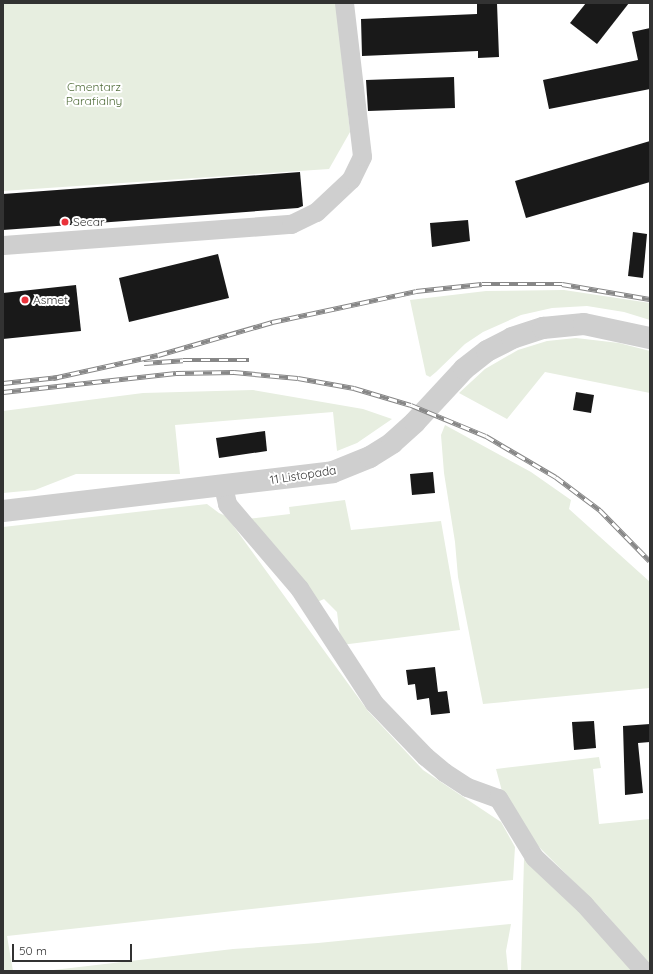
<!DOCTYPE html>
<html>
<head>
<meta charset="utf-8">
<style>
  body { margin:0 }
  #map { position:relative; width:653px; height:974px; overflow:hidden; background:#fff; font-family:Quicksand,sans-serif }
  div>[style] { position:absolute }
  .green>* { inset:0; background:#e7eee0 }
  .building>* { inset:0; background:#191919 }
  .minor>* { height:19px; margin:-9.5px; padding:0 9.5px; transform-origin:9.5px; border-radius:9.5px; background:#cfcfcf }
  .tertiary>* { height:22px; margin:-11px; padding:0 11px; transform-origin:11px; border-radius:11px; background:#cfcfcf }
  .rail>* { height:4.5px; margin-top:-2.25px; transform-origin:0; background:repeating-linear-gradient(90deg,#fff 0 9px,#878787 0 18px); box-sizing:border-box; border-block:1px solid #878787 }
  .dots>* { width:11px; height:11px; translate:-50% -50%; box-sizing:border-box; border:2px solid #fff; border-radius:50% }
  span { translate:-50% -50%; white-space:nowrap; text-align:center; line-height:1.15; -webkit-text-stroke:4px #fff; paint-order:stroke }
  .park-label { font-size:12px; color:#536f3d }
  .poi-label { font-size:12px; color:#323232 }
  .left { translate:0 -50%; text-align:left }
  .street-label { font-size:12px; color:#323232 }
  .frame { position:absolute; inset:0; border:4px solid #323232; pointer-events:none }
  .scale { position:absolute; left:12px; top:944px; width:120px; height:18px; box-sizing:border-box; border:2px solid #323232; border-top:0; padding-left:5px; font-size:12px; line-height:14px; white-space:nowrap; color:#323232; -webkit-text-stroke:3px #fff; paint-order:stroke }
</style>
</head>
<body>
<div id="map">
  <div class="green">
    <div style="clip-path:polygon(3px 3px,336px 3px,350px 132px,329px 169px,3px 191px)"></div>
    <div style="clip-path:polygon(564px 290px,650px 303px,650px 320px,624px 312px,587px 306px,552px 308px,521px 315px,483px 332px,465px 344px,436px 372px,430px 377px,426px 375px,410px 300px,486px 291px)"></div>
    <div style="clip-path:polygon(576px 338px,619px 343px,650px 351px,650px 393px,545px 372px,507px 419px,459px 393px,485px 369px,518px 350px,547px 341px)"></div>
    <div style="clip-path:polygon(253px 390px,363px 409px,392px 419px,357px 443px,337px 451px,333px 412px,175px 425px,180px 474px,76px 474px,35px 490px,3px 493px,3px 411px,143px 393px)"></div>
    <div style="clip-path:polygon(445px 425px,531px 472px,571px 500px,569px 509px,650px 582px,650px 688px,483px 704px,458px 577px,455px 542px,444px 473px,441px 435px)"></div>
    <div style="clip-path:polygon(345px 500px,351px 530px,441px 521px,460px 630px,341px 645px,337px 612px,324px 599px,315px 603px,247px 519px,290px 514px,289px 507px)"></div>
    <div style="clip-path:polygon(207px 504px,219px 513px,230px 518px,232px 524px,368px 711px,423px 770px,501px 822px,515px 847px,513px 880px,7px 936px,13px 971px,3px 971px,3px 527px)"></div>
    <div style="clip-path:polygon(599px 757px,601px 768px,593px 769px,599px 824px,650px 819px,650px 967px,605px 913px,523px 831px,505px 802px,496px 769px)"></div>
    <div style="clip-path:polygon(524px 859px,532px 861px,639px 971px,521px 971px)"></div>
    <div style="clip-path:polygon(511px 924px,506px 951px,508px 971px,45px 971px,233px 949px,318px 943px)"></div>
  </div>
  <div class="building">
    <div style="clip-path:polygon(477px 3px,497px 3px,499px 57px,478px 58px,478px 51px,362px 56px,361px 19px,477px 14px)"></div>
    <div style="clip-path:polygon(586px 3px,629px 3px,597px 44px,570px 23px)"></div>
    <div style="clip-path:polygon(650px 28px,650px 89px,549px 109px,543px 80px,638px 60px,632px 32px)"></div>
    <div style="clip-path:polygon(454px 77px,455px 108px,368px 111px,366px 80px)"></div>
    <div style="clip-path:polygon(650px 141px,650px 182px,526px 218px,515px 181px)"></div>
    <div style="clip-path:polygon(300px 172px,303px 206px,298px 208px,3px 230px,3px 194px)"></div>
    <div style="clip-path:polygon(468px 220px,470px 241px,432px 247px,430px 223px)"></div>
    <div style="clip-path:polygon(633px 232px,647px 234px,643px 278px,628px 276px)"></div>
    <div style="clip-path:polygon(218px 254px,229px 298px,129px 322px,119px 278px)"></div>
    <div style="clip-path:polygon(76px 285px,81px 331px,3px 339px,3px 293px)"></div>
    <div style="clip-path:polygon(576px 392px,594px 395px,591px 413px,573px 410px)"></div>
    <div style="clip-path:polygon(265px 431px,267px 451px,219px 458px,216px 438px)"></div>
    <div style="clip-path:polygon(433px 472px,435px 493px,412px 495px,410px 474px)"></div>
    <div style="clip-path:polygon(435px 667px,438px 692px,447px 691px,450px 713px,431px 715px,429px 698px,417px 700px,415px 684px,408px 685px,406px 670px)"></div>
    <div style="clip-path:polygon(594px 721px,596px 748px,574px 750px,572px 722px)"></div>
    <div style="clip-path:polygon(650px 724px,650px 742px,638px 743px,643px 793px,625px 795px,623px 726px)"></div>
  </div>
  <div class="minor">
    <div style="left:3px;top:245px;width:289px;rotate:-4.2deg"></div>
    <div style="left:291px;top:224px;width:28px;rotate:-26deg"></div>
    <div style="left:316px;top:212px;width:48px;rotate:-43.3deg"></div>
    <div style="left:351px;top:179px;width:25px;rotate:-64deg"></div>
    <div style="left:362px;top:156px;width:154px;rotate:-96.7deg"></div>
    <div style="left:223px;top:486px;width:18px;rotate:77deg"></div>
    <div style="left:227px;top:504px;width:111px;rotate:49.4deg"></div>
    <div style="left:299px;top:588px;width:137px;rotate:56.9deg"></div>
    <div style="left:374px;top:703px;width:74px;rotate:46.1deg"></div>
    <div style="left:425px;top:756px;width:25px;rotate:40deg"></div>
    <div style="left:444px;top:772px;width:27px;rotate:33deg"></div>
    <div style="left:467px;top:787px;width:33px;rotate:20deg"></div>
    <div style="left:498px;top:798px;width:69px;rotate:58.6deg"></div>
    <div style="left:534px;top:857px;width:69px;rotate:43.2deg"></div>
    <div style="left:584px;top:904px;width:90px;rotate:48.2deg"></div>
  </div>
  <div class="tertiary">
    <div style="left:3px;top:511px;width:332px;rotate:-6.7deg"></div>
    <div style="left:333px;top:472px;width:40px;rotate:-22deg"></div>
    <div style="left:370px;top:457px;width:26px;rotate:-32deg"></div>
    <div style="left:392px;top:443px;width:31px;rotate:-42deg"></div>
    <div style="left:415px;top:422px;width:72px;rotate:-47.2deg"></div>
    <div style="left:464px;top:369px;width:29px;rotate:-38deg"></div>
    <div style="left:487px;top:351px;width:28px;rotate:-27deg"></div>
    <div style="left:512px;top:338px;width:33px;rotate:-18deg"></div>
    <div style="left:543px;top:328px;width:41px;rotate:-5.6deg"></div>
    <div style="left:584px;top:324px;width:67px;rotate:12deg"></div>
  </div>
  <div class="rail">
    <div style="left:144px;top:363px;width:39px;rotate:-4deg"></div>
    <div style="left:183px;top:360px;width:66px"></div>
    <div style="left:53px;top:378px;width:107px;rotate:-12.4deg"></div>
    <div style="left:158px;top:355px;width:119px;rotate:-16.1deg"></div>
    <div style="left:272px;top:322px;width:147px;rotate:-12.1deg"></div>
    <div style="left:416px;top:291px;width:66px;rotate:-6.1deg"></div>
    <div style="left:482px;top:284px;width:80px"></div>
    <div style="left:562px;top:284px;width:89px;rotate:9.7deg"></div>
    <div style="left:3px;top:383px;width:56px;rotate:-6.1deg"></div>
    <div style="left:3px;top:392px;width:174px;rotate:-6.3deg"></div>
    <div style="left:176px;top:373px;width:58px;rotate:-1deg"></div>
    <div style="left:234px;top:372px;width:64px;rotate:5.4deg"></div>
    <div style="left:298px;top:378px;width:57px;rotate:10.1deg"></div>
    <div style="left:354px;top:388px;width:59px;rotate:16.6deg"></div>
    <div style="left:411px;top:405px;width:81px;rotate:22.5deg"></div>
    <div style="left:486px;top:436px;width:81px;rotate:30.4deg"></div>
    <div style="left:556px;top:477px;width:55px;rotate:36.9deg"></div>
    <div style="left:600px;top:510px;width:71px;rotate:45.6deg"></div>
  </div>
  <div class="dots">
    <div style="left:65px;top:222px;background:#ea323b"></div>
    <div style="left:25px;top:300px;background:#ea323b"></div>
  </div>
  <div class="park-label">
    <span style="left:94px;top:94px">Cmentarz<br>Parafialny</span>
  </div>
  <div class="poi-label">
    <span class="left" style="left:73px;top:222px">Secar</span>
    <span class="left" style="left:33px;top:300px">Asmet</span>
  </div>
  <div class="street-label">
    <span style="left:303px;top:475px;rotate:-9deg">11 Listopada</span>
  </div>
  <div class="frame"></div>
  <div class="scale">50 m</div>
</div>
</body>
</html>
